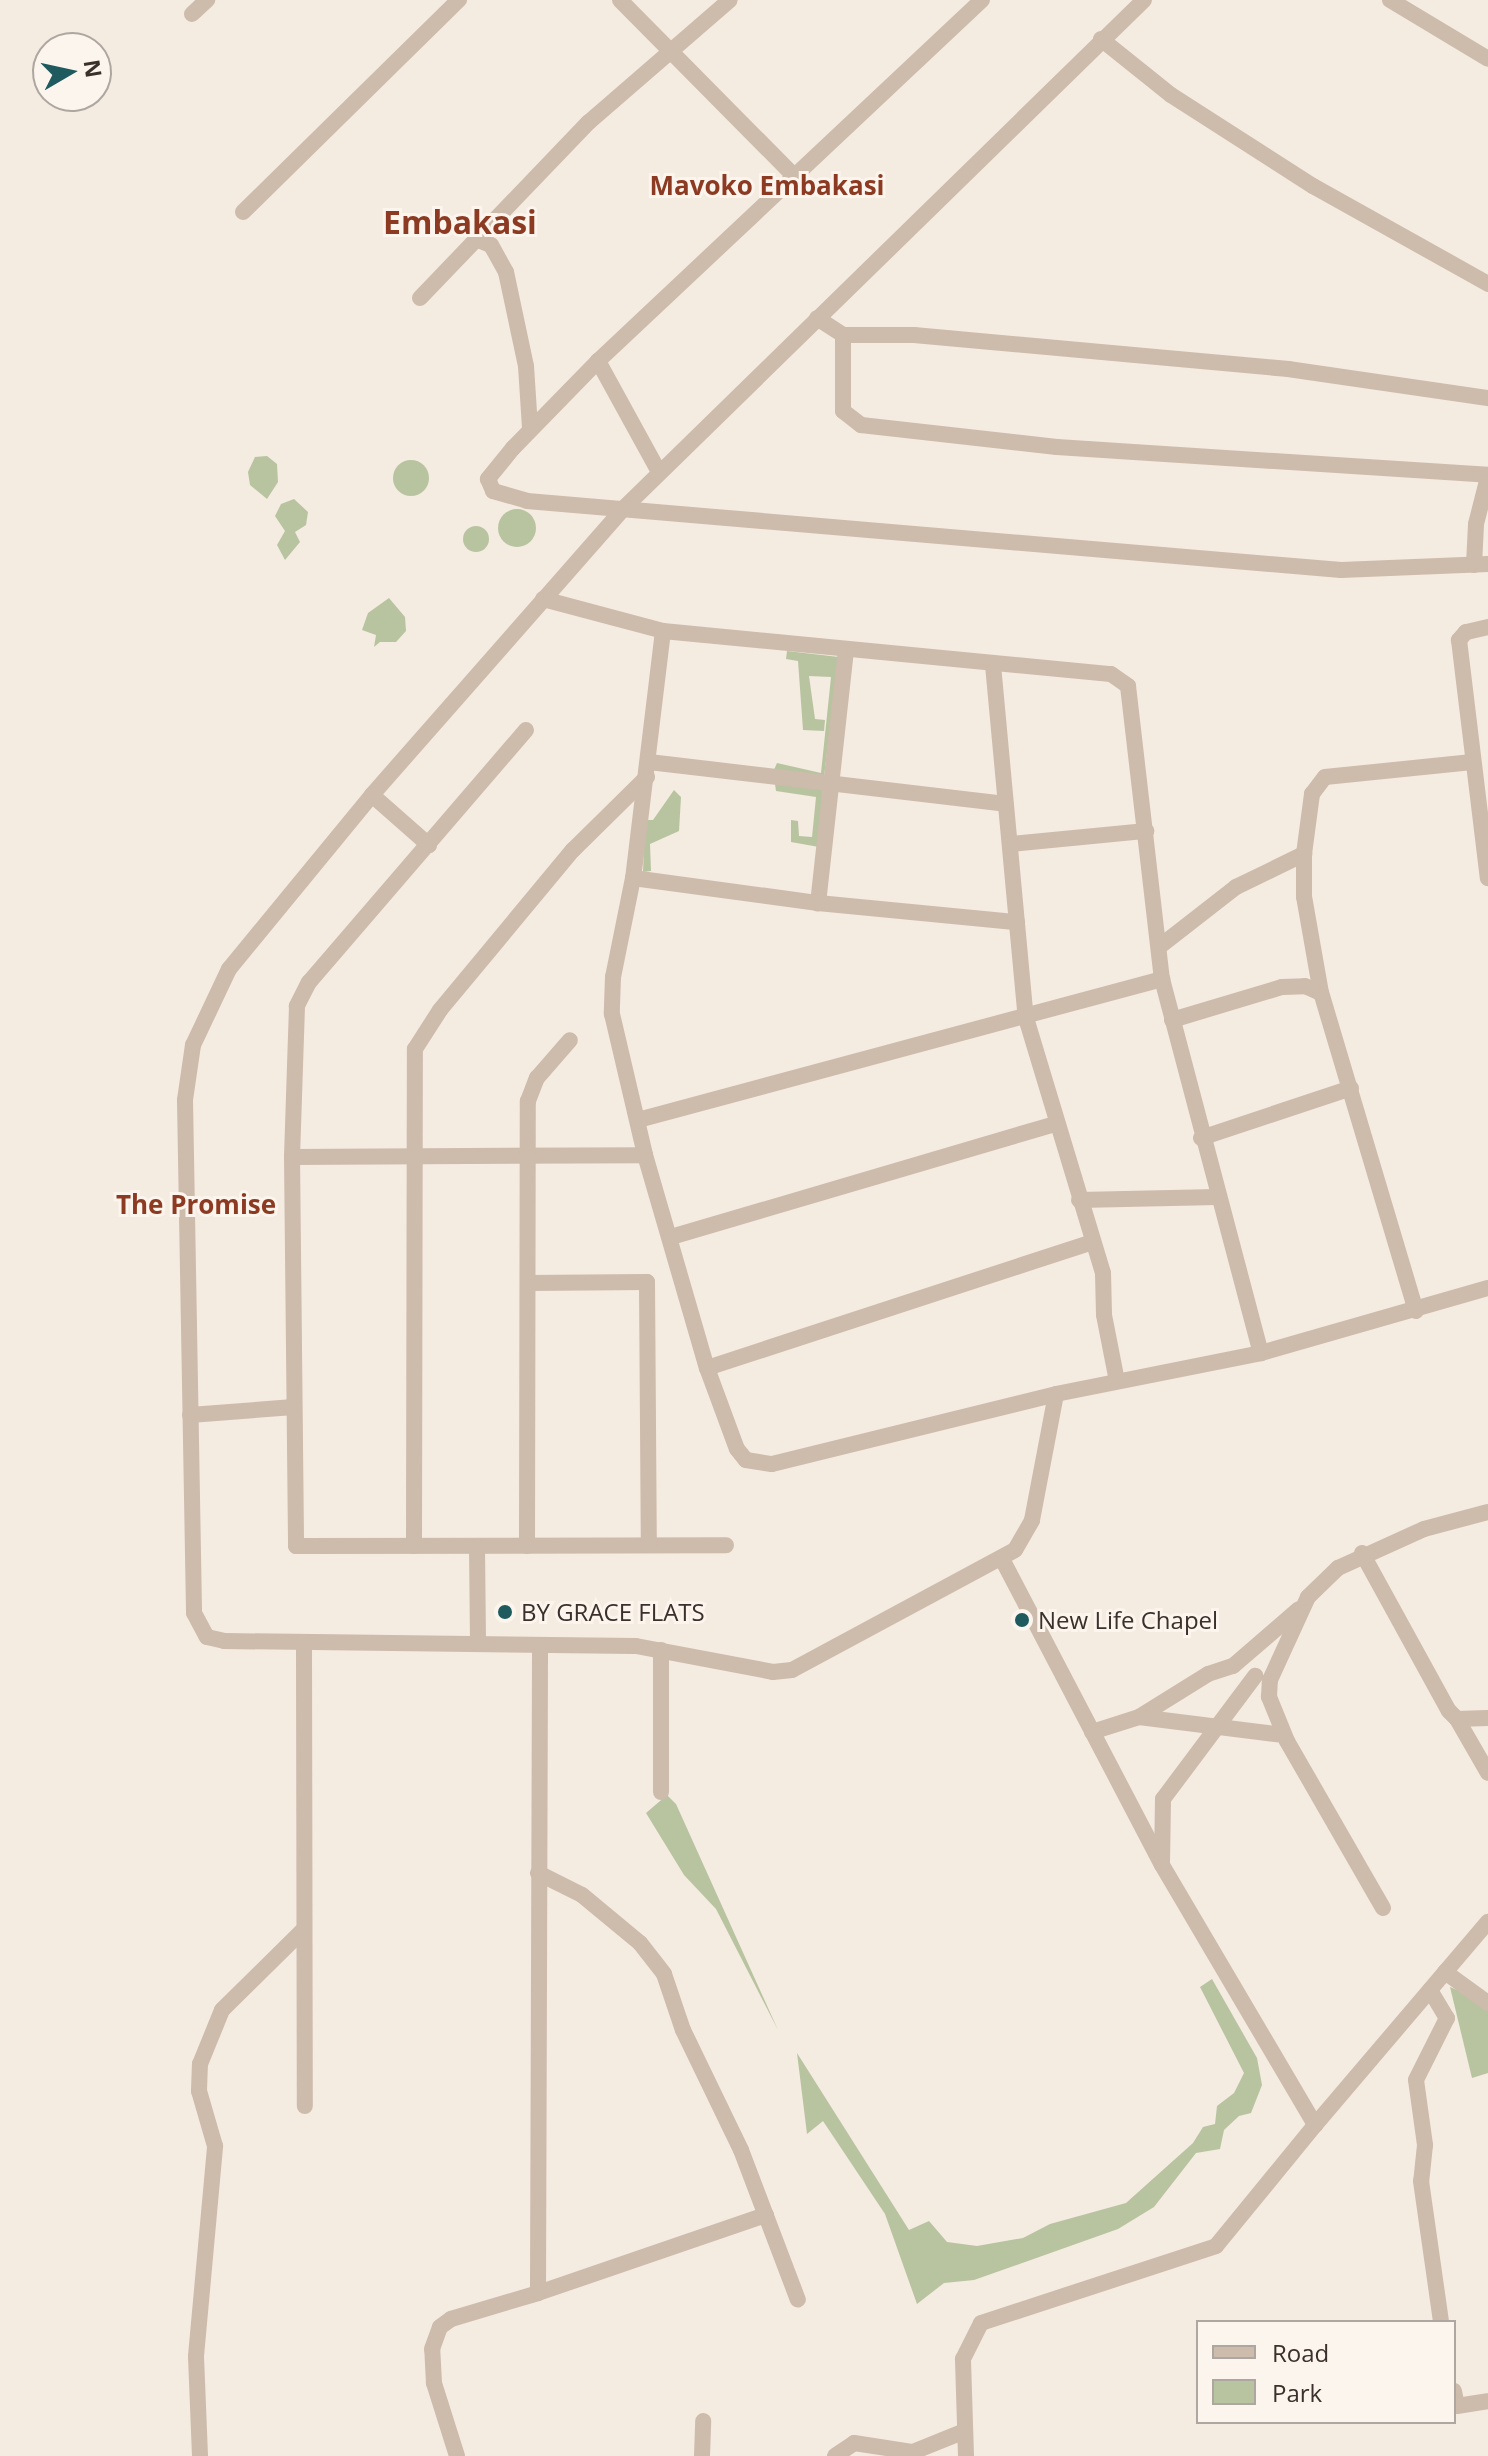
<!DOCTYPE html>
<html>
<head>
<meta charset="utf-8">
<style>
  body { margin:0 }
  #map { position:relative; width:1488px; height:2456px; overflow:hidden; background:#f4ebe1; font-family:"Open Sans",sans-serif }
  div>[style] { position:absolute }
  .green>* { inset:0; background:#b8c4a0 }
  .round { border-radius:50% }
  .street>* { height:16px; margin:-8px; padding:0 8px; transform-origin:8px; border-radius:8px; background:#cdbbac }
  .dots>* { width:22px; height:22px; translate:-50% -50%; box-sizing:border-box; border:4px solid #fbf5ee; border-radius:50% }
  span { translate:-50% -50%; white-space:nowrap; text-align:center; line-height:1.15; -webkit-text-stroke:6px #fbf5ee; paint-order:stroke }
  .poi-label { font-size:24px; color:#3b302b }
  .left { translate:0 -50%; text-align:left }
  .neighbourhood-label { font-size:26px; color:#8c3b22; font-weight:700 }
  .district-label { font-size:32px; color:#8c3b22; font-weight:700 }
  .legend { position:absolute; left:1196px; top:2320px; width:260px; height:104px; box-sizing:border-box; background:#fbf5ee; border:2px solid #aea6a0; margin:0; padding:10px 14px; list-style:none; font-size:24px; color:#3b302b }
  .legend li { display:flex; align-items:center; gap:16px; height:40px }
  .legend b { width:40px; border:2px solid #aea6a0 }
  .north { position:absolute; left:32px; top:32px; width:80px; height:80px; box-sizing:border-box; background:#fbf5ee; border:2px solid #aea6a0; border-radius:50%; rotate:81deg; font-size:22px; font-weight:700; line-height:32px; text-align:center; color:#3b302b }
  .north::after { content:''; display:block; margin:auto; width:28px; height:36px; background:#1f5a5e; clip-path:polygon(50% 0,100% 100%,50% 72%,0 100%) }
</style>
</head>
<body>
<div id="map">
  <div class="green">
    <div style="clip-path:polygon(267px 456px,277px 464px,278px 482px,267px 499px,250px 485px,248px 472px,255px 457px)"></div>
    <div class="round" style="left:393px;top:460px;width:36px;height:36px"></div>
    <div style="clip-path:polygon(294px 499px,308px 512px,306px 525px,295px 532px,300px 542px,285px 560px,277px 545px,285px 531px,275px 516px,281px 504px)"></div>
    <div class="round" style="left:498px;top:509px;width:38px;height:38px"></div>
    <div class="round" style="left:463px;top:526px;width:26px;height:26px"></div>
    <div style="clip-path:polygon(389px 598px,405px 617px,406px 631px,396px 642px,380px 642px,374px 647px,376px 635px,362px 630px,368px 613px)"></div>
    <div style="clip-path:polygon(787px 651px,839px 657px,824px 777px,773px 772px,777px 763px,821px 773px,831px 677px,809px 676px,815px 719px,825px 720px,824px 731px,803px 730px,798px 661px,786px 659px)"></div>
    <div style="clip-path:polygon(775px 784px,823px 788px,819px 847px,791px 842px,791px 820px,798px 821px,799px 836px,812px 837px,816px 797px,776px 791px)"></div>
    <div style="clip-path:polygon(674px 790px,681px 797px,679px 831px,650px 844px,651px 871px,643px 872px,645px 820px,653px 820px)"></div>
    <div style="clip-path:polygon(667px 1795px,676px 1804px,778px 2030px,716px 1909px,684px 1875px,646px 1813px)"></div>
    <div style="clip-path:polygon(1212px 1979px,1257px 2058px,1262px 2085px,1251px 2113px,1239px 2116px,1224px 2130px,1220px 2149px,1196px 2153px,1154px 2207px,1118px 2229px,974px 2280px,944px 2283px,917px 2304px,885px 2214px,823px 2121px,807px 2134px,797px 2053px,909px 2230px,929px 2221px,947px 2242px,977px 2246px,1023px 2238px,1050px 2224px,1126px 2203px,1193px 2143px,1203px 2127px,1215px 2124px,1217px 2106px,1234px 2093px,1244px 2073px,1200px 1987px)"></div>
    <div style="clip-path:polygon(1450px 1987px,1488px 2003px,1488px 2073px,1472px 2078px)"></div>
  </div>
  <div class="street">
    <div style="left:620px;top:0;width:247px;rotate:45.3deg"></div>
    <div style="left:1144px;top:0;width:727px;rotate:135.67deg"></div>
    <div style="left:624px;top:508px;width:382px;rotate:131.3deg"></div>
    <div style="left:372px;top:795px;width:225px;rotate:129.4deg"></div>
    <div style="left:229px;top:969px;width:84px;rotate:115.3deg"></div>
    <div style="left:193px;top:1045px;width:56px;rotate:98.3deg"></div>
    <div style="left:185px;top:1100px;width:513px;rotate:88.99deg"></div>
    <div style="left:194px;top:1613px;width:27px;rotate:62deg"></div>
    <div style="left:207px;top:1637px;width:17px;rotate:13deg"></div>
    <div style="left:224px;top:1641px;width:412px;rotate:0.7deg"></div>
    <div style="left:636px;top:1646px;width:139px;rotate:10.7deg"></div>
    <div style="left:773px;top:1672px;width:19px;rotate:-6deg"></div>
    <div style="left:792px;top:1670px;width:253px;rotate:-28.3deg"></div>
    <div style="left:1015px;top:1550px;width:34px;rotate:-60deg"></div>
    <div style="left:1032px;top:1520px;width:128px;rotate:-79.2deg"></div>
    <div style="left:1056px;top:1394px;width:209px;rotate:-11.3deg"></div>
    <div style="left:1261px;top:1353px;width:236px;rotate:-16deg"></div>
    <div style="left:1390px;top:0;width:114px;rotate:31deg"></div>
    <div style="left:192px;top:14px;width:21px;rotate:-43deg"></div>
    <div style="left:1101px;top:39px;width:90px;rotate:38.7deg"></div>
    <div style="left:1171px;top:95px;width:169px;rotate:32.7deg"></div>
    <div style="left:1313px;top:186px;width:201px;rotate:29.2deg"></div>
    <div style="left:243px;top:212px;width:303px;rotate:-44.5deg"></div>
    <div style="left:476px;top:239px;width:16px;rotate:22deg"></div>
    <div style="left:491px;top:245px;width:31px;rotate:61deg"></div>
    <div style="left:506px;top:272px;width:96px;rotate:78deg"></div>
    <div style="left:526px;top:366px;width:62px;rotate:86.3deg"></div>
    <div style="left:420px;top:298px;width:244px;rotate:-46.2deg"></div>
    <div style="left:589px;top:122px;width:186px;rotate:-40.9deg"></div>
    <div style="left:817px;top:318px;width:31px;rotate:33deg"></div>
    <div style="left:843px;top:335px;width:71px"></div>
    <div style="left:914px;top:335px;width:376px;rotate:5.2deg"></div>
    <div style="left:1288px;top:369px;width:202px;rotate:8.3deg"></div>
    <div style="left:843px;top:335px;width:76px;rotate:90deg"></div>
    <div style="left:843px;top:411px;width:23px;rotate:38deg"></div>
    <div style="left:861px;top:425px;width:197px;rotate:6.4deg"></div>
    <div style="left:1057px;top:447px;width:432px;rotate:3.7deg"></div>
    <div style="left:598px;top:361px;width:122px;rotate:134.3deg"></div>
    <div style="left:513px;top:448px;width:40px;rotate:129deg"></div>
    <div style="left:488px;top:479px;width:13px;rotate:67deg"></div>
    <div style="left:493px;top:491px;width:35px;rotate:16deg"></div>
    <div style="left:527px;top:501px;width:817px;rotate:4.85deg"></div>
    <div style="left:1341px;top:570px;width:147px;rotate:-2.3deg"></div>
    <div style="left:659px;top:472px;width:127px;rotate:-118.8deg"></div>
    <div style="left:598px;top:361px;width:527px;rotate:-43.23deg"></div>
    <div style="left:1474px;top:565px;width:41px;rotate:-87.2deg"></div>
    <div style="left:1476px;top:524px;width:49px;rotate:-75.7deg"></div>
    <div style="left:543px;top:599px;width:124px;rotate:14.9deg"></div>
    <div style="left:663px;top:631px;width:450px;rotate:5.5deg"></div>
    <div style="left:1111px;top:674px;width:21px;rotate:35deg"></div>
    <div style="left:1128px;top:686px;width:295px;rotate:83.4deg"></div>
    <div style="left:1162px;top:979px;width:387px;rotate:75.2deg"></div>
    <div style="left:1488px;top:627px;width:23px;rotate:167deg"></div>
    <div style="left:1466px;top:632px;width:11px;rotate:131deg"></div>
    <div style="left:1459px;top:640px;width:240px;rotate:83.1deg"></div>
    <div style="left:663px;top:631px;width:249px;rotate:96.9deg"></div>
    <div style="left:633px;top:878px;width:101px;rotate:101.4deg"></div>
    <div style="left:613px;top:977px;width:37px;rotate:92deg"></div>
    <div style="left:612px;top:1014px;width:145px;rotate:76.8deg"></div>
    <div style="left:645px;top:1155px;width:222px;rotate:73.8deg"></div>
    <div style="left:707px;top:1368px;width:86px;rotate:69.7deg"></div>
    <div style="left:737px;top:1449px;width:14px;rotate:51deg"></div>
    <div style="left:746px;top:1460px;width:26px;rotate:9deg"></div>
    <div style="left:772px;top:1464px;width:292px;rotate:-13.8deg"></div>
    <div style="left:846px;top:650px;width:255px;rotate:96.3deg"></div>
    <div style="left:818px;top:903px;width:200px;rotate:5.5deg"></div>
    <div style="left:993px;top:665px;width:355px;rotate:84.7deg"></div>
    <div style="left:1026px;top:1018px;width:266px;rotate:73.2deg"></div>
    <div style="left:1103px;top:1273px;width:42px;rotate:88.6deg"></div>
    <div style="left:1104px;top:1315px;width:67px;rotate:78.9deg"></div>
    <div style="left:526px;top:730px;width:333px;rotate:130.7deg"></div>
    <div style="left:309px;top:982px;width:27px;rotate:117deg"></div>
    <div style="left:297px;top:1006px;width:151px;rotate:91.9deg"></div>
    <div style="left:292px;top:1157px;width:389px;rotate:89.4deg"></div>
    <div style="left:296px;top:1546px;width:430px;rotate:-0.1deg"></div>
    <div style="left:649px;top:762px;width:359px;rotate:6.7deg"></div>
    <div style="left:372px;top:795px;width:76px;rotate:41.3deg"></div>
    <div style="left:1010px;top:844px;width:137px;rotate:-5.5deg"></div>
    <div style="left:633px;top:878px;width:187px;rotate:7.7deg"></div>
    <div style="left:1159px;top:947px;width:98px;rotate:-37.9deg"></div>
    <div style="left:1236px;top:887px;width:76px;rotate:-25.9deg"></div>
    <div style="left:1172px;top:1020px;width:115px;rotate:-16.7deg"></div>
    <div style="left:1282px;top:987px;width:23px;rotate:-2deg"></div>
    <div style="left:1305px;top:986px;width:17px;rotate:24deg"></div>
    <div style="left:638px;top:1120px;width:543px;rotate:-15.06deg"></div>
    <div style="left:1201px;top:1138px;width:158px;rotate:-18.4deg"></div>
    <div style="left:292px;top:1157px;width:353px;rotate:-0.3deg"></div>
    <div style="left:1079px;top:1200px;width:138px;rotate:-1.2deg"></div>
    <div style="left:671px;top:1237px;width:400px;rotate:-16.4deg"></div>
    <div style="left:528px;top:1283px;width:119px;rotate:-0.5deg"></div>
    <div style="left:647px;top:1282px;width:263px;rotate:89.6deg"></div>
    <div style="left:1416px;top:1311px;width:332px;rotate:-106.6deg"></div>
    <div style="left:1321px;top:993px;width:97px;rotate:-100deg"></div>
    <div style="left:1304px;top:897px;width:43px;rotate:-90deg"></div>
    <div style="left:1304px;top:854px;width:61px;rotate:-82.4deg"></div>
    <div style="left:1312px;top:794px;width:21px;rotate:-53deg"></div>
    <div style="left:1325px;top:777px;width:148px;rotate:-5.8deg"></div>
    <div style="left:707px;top:1368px;width:403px;rotate:-18.1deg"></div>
    <div style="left:190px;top:1415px;width:104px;rotate:-4.4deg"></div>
    <div style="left:414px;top:1546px;width:497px;rotate:-89.9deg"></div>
    <div style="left:415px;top:1049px;width:46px;rotate:-57.3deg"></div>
    <div style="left:440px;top:1010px;width:208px;rotate:-50.3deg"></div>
    <div style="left:573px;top:850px;width:104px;rotate:-44.6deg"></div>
    <div style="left:477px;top:1546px;width:97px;rotate:89.4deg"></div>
    <div style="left:527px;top:1546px;width:445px;rotate:-89.9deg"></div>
    <div style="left:528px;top:1101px;width:25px;rotate:-69deg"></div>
    <div style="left:537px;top:1078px;width:50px;rotate:-49deg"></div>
    <div style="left:1362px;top:1553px;width:180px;rotate:61.2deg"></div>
    <div style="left:1449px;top:1711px;width:11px;rotate:45deg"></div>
    <div style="left:1457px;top:1719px;width:31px;rotate:-2deg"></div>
    <div style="left:1002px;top:1559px;width:345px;rotate:62.4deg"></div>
    <div style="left:1162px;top:1865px;width:302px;rotate:59.5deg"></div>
    <div style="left:1315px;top:2125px;width:267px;rotate:-49.6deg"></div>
    <div style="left:304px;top:1642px;width:464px;rotate:89.9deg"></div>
    <div style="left:661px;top:1650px;width:142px;rotate:90deg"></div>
    <div style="left:1139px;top:1717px;width:81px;rotate:-31.9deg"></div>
    <div style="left:1208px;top:1674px;width:26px;rotate:-18deg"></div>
    <div style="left:1233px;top:1666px;width:87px;rotate:-40.8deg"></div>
    <div style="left:1457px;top:1719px;width:62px;rotate:60.1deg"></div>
    <div style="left:1092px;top:1732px;width:49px;rotate:-17.7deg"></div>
    <div style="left:1139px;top:1717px;width:146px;rotate:7.1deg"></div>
    <div style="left:1162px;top:1863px;width:64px;rotate:-89.1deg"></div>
    <div style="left:1163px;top:1799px;width:154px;rotate:-53.2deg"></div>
    <div style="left:538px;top:1873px;width:49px;rotate:26.6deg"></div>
    <div style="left:582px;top:1895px;width:75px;rotate:39.6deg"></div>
    <div style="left:640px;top:1943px;width:39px;rotate:52deg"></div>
    <div style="left:664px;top:1974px;width:59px;rotate:71.3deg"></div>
    <div style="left:683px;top:2030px;width:133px;rotate:64.2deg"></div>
    <div style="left:741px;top:2150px;width:160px;rotate:69.2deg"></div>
    <div style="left:1383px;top:1908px;width:193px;rotate:-119.9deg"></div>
    <div style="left:1287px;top:1741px;width:48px;rotate:-112.2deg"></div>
    <div style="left:1269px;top:1697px;width:17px;rotate:-87deg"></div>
    <div style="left:1270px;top:1680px;width:91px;rotate:-65.4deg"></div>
    <div style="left:1308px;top:1597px;width:42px;rotate:-44deg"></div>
    <div style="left:1338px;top:1568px;width:94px;rotate:-24.4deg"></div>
    <div style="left:1424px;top:1529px;width:66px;rotate:-14.9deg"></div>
    <div style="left:1445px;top:1972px;width:53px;rotate:35.8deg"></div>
    <div style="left:1430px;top:1990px;width:33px;rotate:59deg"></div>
    <div style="left:1447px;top:2018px;width:69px;rotate:116.6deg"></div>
    <div style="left:1416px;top:2080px;width:66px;rotate:82.1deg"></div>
    <div style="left:1425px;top:2145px;width:36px;rotate:96deg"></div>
    <div style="left:1421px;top:2181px;width:142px;rotate:81.9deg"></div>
    <div style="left:538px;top:2293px;width:241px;rotate:-18.9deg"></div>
    <div style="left:1454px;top:2391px;width:15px;rotate:79deg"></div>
    <div style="left:1457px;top:2406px;width:31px;rotate:-9deg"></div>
    <div style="left:200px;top:2456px;width:100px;rotate:-92.3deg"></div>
    <div style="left:196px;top:2356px;width:211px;rotate:-84.8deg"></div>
    <div style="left:215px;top:2146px;width:57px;rotate:-106.2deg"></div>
    <div style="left:199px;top:2091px;width:27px;rotate:-88deg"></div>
    <div style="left:200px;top:2064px;width:58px;rotate:-67.8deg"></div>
    <div style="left:222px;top:2010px;width:115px;rotate:-44.6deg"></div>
    <div style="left:457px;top:2456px;width:77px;rotate:-107.5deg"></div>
    <div style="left:434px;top:2383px;width:34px;rotate:-93deg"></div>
    <div style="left:432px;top:2349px;width:23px;rotate:-70deg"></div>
    <div style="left:440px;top:2327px;width:14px;rotate:-36deg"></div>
    <div style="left:451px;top:2319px;width:91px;rotate:-16.6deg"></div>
    <div style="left:538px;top:2293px;width:647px;rotate:-89.82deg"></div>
    <div style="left:702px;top:2456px;width:35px;rotate:-88deg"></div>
    <div style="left:835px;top:2456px;width:23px;rotate:-34deg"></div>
    <div style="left:854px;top:2443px;width:60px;rotate:8.7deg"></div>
    <div style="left:913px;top:2452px;width:56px;rotate:-22deg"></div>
    <div style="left:966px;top:2456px;width:97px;rotate:-91.8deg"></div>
    <div style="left:963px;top:2359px;width:40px;rotate:-63.4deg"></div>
    <div style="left:981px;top:2323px;width:247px;rotate:-18.1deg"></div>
    <div style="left:1216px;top:2246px;width:156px;rotate:-50.7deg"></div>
  </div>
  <div class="dots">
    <div style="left:505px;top:1612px;background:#1f5a5e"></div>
    <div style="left:1022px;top:1620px;background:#1f5a5e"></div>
  </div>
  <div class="poi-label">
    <span class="left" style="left:521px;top:1612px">BY GRACE FLATS</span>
    <span class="left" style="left:1038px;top:1620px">New Life Chapel</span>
  </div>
  <div class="neighbourhood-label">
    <span style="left:767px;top:186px">Mavoko Embakasi</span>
    <span style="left:196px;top:1205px">The Promise</span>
  </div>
  <div class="district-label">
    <span style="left:460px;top:222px">Embakasi</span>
  </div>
  <ul class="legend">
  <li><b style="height:10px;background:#cdbbac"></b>Road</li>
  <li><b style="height:22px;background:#b8c4a0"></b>Park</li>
  </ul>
  <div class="north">N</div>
</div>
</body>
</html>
